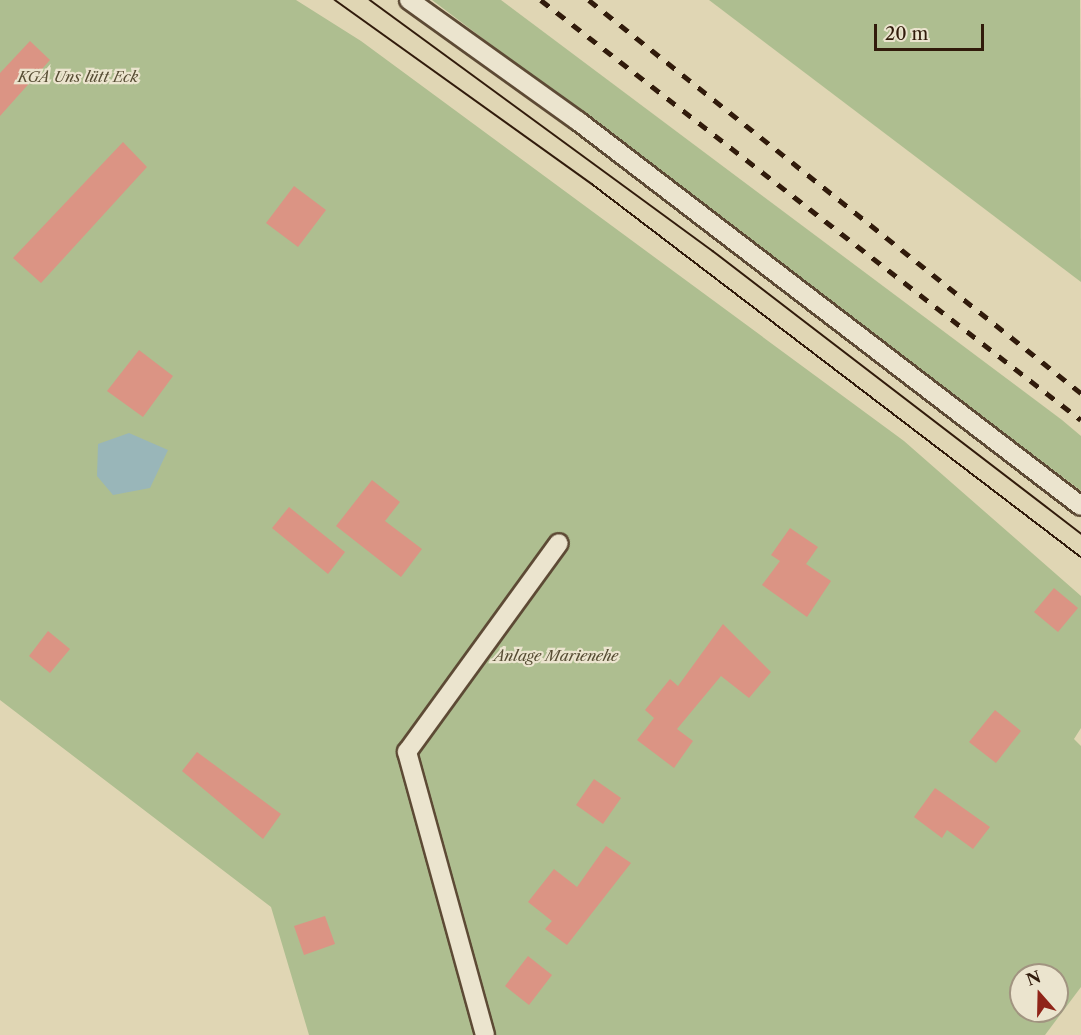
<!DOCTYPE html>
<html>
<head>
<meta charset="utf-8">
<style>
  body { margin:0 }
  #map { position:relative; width:1081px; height:1035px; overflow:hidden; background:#e0d6b4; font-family:"Libre Caslon Text",serif }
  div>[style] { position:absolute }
  .green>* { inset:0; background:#aebe90 }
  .water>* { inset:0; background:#99b6b9 }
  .building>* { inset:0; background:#db9484 }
  .roads { filter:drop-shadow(2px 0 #5d4a35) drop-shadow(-2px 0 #5d4a35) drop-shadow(0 2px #5d4a35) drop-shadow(0 -2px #5d4a35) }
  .lane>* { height:18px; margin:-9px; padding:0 9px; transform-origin:9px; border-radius:9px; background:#ebe4ce }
  .tram>* { height:1.5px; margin:-0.75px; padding:0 0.75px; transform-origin:0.75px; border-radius:0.75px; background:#311b0b }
  .rail>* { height:4.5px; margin-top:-2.25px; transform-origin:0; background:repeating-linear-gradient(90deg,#311b0b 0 10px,transparent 0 20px) }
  span { translate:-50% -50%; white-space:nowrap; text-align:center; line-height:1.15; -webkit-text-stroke:4.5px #ebe4ce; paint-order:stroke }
  .park-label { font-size:15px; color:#564c33; font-style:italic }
  .north { position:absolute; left:1009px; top:963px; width:60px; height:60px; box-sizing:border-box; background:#ebe4ce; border:2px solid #a19480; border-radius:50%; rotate:340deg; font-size:16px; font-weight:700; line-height:24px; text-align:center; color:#311b0b }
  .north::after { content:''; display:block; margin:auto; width:21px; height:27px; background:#8f2418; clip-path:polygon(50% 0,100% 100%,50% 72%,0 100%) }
  .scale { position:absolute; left:874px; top:24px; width:110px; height:27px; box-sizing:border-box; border:3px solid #311b0b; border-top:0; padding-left:8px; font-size:18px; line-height:21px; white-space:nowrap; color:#311b0b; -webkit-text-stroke:4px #ebe4ce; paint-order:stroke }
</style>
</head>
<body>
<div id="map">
  <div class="green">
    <div style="clip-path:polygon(evenodd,0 0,296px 0,361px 41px,904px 441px,1081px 596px,1081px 728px,1074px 739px,1081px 746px,1081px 987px,1045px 1035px,309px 1035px,271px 907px,0 700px,0 0,1021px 975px,1057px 975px,1057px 1011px,1021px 1011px,1021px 975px)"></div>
    <div style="clip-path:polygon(432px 0,501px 0,1062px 420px,1081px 436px,1081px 491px)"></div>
    <div style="clip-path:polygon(709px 0,1080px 0,1081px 282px)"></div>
  </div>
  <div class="water">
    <div style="clip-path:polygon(129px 433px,168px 450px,150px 488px,113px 495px,97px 476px,98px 444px)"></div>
  </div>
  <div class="building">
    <div style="clip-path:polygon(30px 41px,50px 60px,0 116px,0 73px)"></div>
    <div style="clip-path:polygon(123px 142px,147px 167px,41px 283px,13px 258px)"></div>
    <div style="clip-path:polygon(294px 186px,326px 210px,298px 247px,266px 223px)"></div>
    <div style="clip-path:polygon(139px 350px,173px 376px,143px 417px,107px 391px)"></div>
    <div style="clip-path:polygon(372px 480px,400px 502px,385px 521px,422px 549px,401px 577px,336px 526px)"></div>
    <div style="clip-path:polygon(289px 507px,345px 552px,328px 574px,272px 528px)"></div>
    <div style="clip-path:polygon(790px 528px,818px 547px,806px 564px,831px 581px,807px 617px,762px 585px,780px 561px,771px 555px)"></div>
    <div style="clip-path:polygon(1054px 588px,1078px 608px,1058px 632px,1034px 612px)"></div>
    <div style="clip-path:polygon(723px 624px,771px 672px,749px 698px,721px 676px,677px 729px,693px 741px,674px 768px,637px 740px,654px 718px,645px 710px,670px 679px,678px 686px)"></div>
    <div style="clip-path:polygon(48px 631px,70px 649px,50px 673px,29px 656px)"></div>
    <div style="clip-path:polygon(995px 710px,1021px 731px,996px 763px,969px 742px)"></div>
    <div style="clip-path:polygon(197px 752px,281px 814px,263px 839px,182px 771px)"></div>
    <div style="clip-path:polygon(594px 779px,621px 798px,603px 824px,576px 805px)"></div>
    <div style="clip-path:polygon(935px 788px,990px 827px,973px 849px,947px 830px,942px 838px,914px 817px)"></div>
    <div style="clip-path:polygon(606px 846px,631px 863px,567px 945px,545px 929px,552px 921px,528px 902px,554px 869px,577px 887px)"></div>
    <div style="clip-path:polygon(325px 916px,335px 944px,304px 955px,294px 926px)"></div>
    <div style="clip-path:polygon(528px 956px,552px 975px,529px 1005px,505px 986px)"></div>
  </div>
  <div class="roads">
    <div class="lane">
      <div style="left:409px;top:0;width:208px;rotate:35.6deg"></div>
      <div style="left:578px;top:121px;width:633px;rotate:37.43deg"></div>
      <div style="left:485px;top:1035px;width:294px;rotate:-105.4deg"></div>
      <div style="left:407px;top:752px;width:258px;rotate:-54deg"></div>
    </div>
  </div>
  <div class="tram">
    <div style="left:335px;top:0;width:316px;rotate:35.6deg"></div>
    <div style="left:592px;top:184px;width:615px;rotate:37.34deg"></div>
    <div style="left:370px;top:0;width:425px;rotate:36.2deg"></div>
    <div style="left:713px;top:251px;width:464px;rotate:37.5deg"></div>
  </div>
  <div class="rail">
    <div style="left:541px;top:0;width:684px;rotate:37.87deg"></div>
    <div style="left:589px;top:0;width:630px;rotate:38.62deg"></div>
  </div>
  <div class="park-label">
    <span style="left:78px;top:77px">KGA Uns lütt Eck</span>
    <span style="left:556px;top:656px">Anlage Marienehe</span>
  </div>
  <div class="north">N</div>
  <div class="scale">20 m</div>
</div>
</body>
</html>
